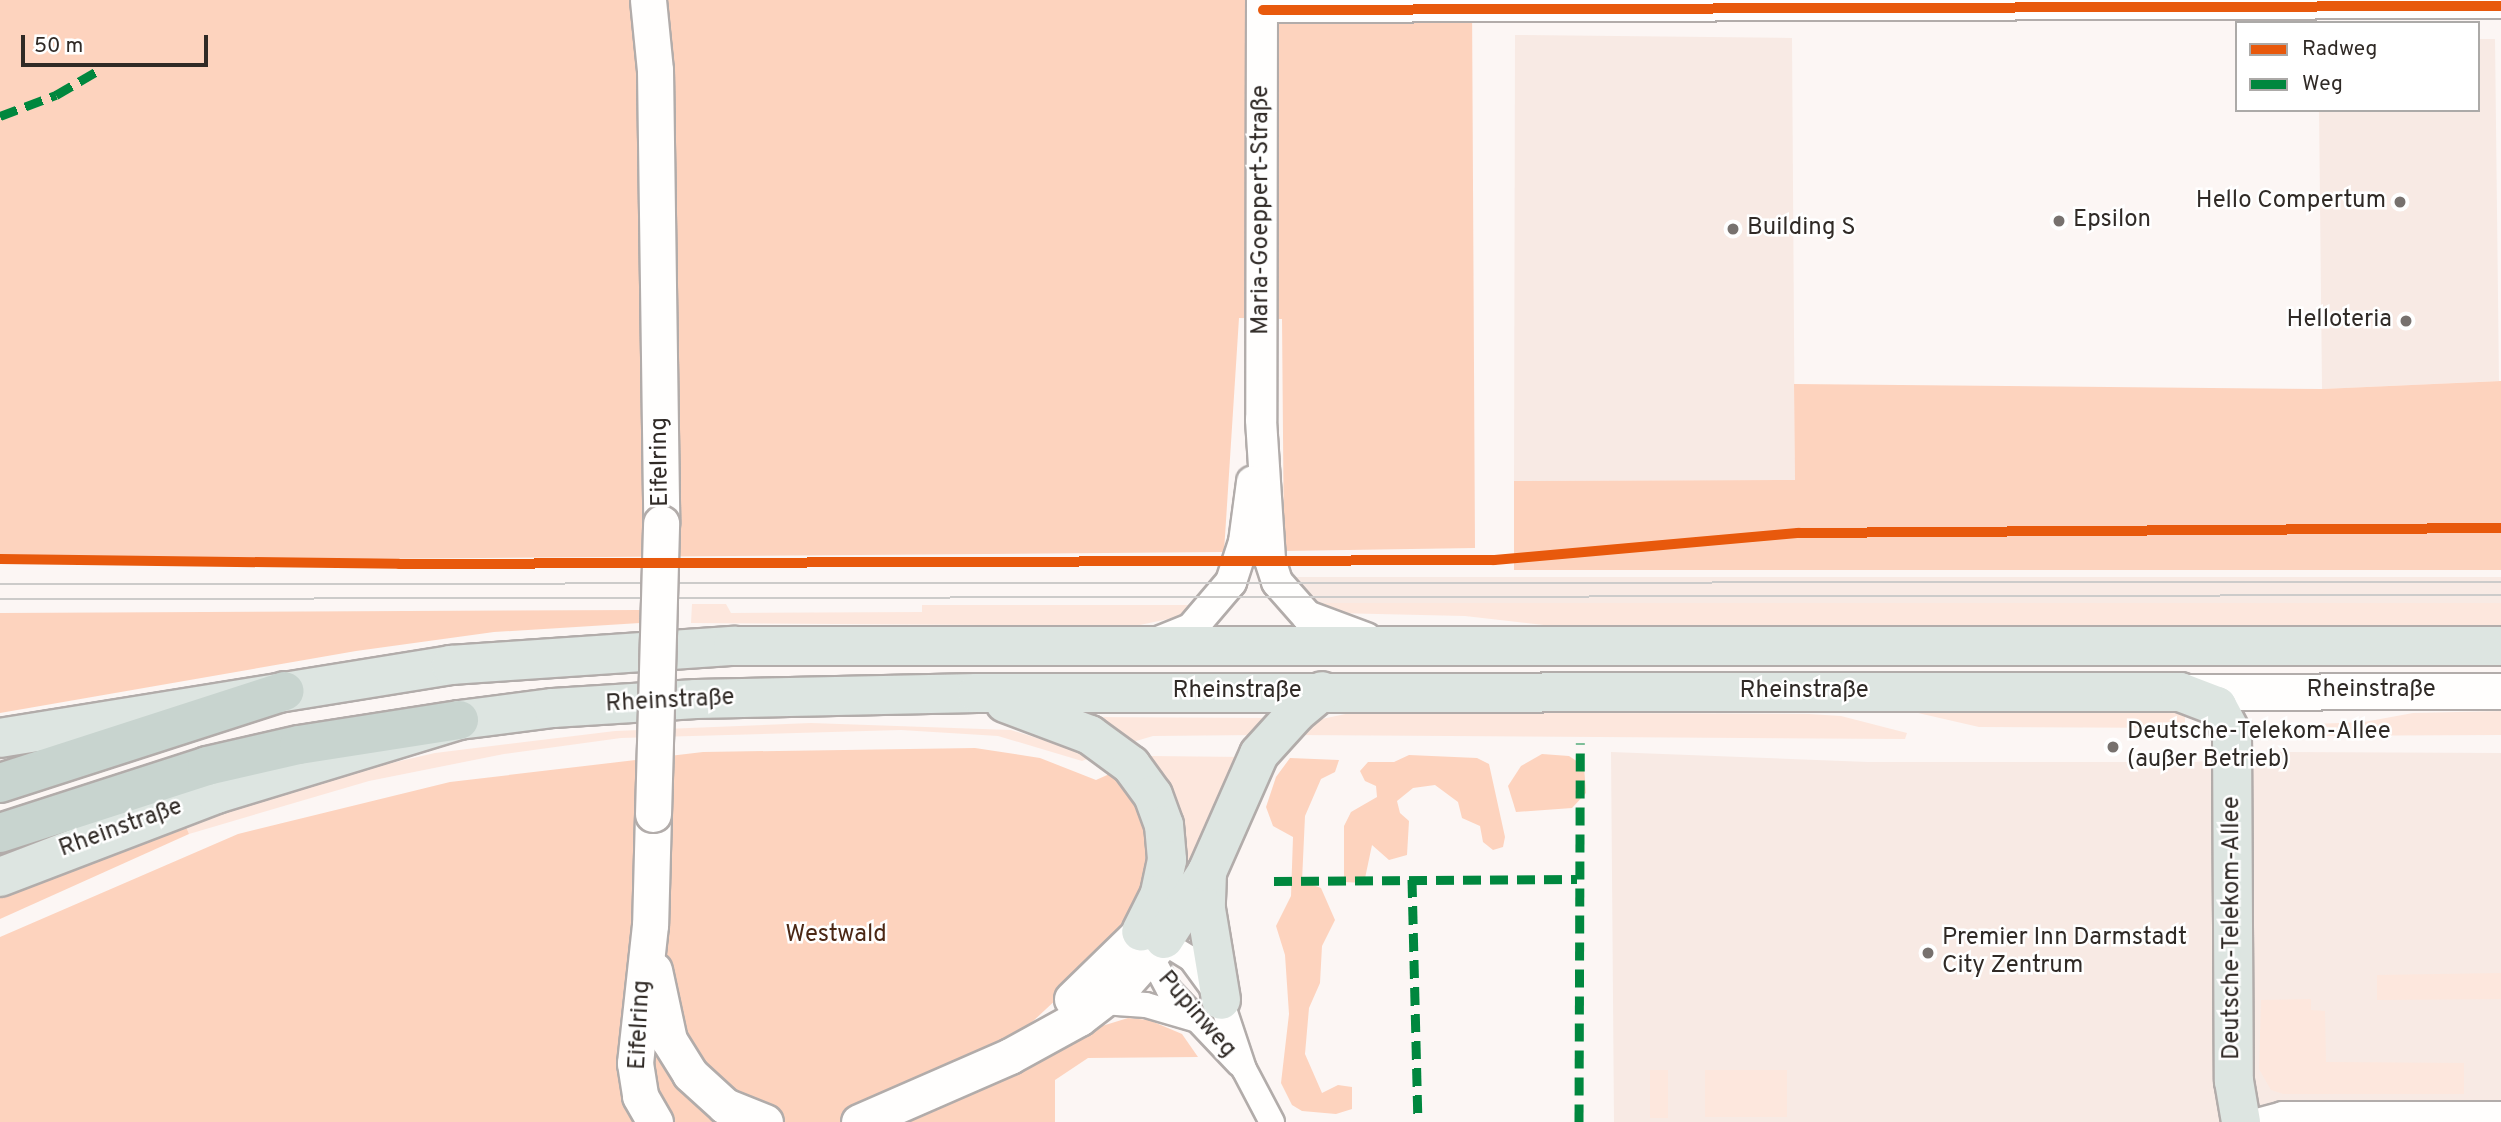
<!DOCTYPE html>
<html>
<head>
<meta charset="utf-8">
<style>
  body { margin:0 }
  #map { position:relative; width:2501px; height:1122px; overflow:hidden; background:#fcf6f4; font-family:Overpass,sans-serif }
  div>[style] { position:absolute }
  .built>* { inset:0; background:#f8eae4 }
  .green>* { inset:0; background:#fde7dd }
  .forest>* { inset:0; background:#fdd3be }
  .roads { filter:drop-shadow(2px 0 #b2acaa) drop-shadow(-2px 0 #b2acaa) drop-shadow(0 2px #b2acaa) drop-shadow(0 -2px #b2acaa) }
  .minor>* { height:24px; margin:-12px; padding:0 12px; transform-origin:12px; border-radius:12px; background:#fffefd }
  .tertiary>* { height:30px; margin:-15px; padding:0 15px; transform-origin:15px; border-radius:15px; background:#fffefd }
  .secondary>* { height:35px; margin:-17.5px; padding:0 17.5px; transform-origin:17.5px; border-radius:17.5px; background:#fffefd }
  .primary>* { height:38px; margin:-19px; padding:0 19px; transform-origin:19px; border-radius:19px; background:#dde5e1 }
  .motorway>* { height:38px; margin:-19px; padding:0 19px; transform-origin:19px; border-radius:19px; background:#c8d4cf }
  .tram>* { height:2px; margin:-1px; padding:0 1px; transform-origin:1px; border-radius:1px; background:#cccbca }
  .bridges { filter:drop-shadow(2px 0 #b2acaa) drop-shadow(-2px 0 #b2acaa) drop-shadow(0 2px #b2acaa) drop-shadow(0 -2px #b2acaa) }
  .secondary-bridge>* { height:35px; margin:-17.5px; padding:0 17.5px; transform-origin:17.5px; border-radius:17.5px; background:#fffefd }
  .quiet>* { height:9px; margin-top:-4.5px; transform-origin:0; background:repeating-linear-gradient(90deg,#00873e 0 18px,transparent 0 27px) }
  .cycleway>* { height:10px; margin:-5px; padding:0 5px; transform-origin:5px; border-radius:5px; background:#e8590c }
  .dots>* { width:19px; height:19px; translate:-50% -50%; box-sizing:border-box; border:4px solid #fff; border-radius:50% }
  span { translate:-50% -50%; white-space:nowrap; text-align:center; line-height:1.15; -webkit-text-stroke:5px #fff; paint-order:stroke }
  .poi-label { font-size:24px; color:#302a26 }
  .right { translate:-100% -50%; text-align:right }
  .left { translate:0 -50%; text-align:left }
  .street-label { font-size:24px; color:#302a26 }
  .park-label { font-size:24px; color:#4b2815 }
  .legend { position:absolute; left:2235px; top:21px; width:245px; height:91px; box-sizing:border-box; background:#fff; border:2px solid #acaaa8; margin:0; padding:9px 12px; list-style:none; font-size:21px; color:#302a26 }
  .legend li { display:flex; align-items:center; gap:14px; height:35px }
  .legend b { width:35px; border:2px solid #acaaa8 }
  .scale { position:absolute; left:21px; top:35px; width:187px; height:32px; box-sizing:border-box; border:4px solid #302a26; border-top:0; padding-left:9px; font-size:21px; line-height:24px; white-space:nowrap; color:#302a26; -webkit-text-stroke:5px #fff; paint-order:stroke }
</style>
</head>
<body>
<div id="map">
  <div class="built">
    <div style="clip-path:polygon(1515px 35px,1792px 38px,1795px 480px,1514px 481px)"></div>
    <div style="clip-path:polygon(2478px 39px,2495px 39px,2499px 381px,2322px 389px,2319px 110px,2478px 110px)"></div>
    <div style="clip-path:polygon(1286px 577px,2501px 577px,2501px 603px,1312px 603px)"></div>
    <div style="clip-path:polygon(1611px 752px,1868px 762px,2196px 762px,2270px 752px,2501px 753px,2501px 1122px,1614px 1122px)"></div>
  </div>
  <div class="green">
    <div style="clip-path:polygon(1312px 603px,2501px 603px,2501px 625px,1570px 628px,1465px 616px,1334px 613px)"></div>
    <div style="clip-path:polygon(692px 604px,726px 604px,731px 613px,922px 612px,922px 605px,1198px 605px,1178px 617px,1135px 626px,691px 623px)"></div>
    <div style="clip-path:polygon(2501px 711px,2501px 735px,2270px 736px,2289px 725px,2364px 722px,2413px 713px)"></div>
    <div style="clip-path:polygon(1355px 712px,1809px 714px,1841px 716px,1907px 733px,1905px 739px,1294px 735px,1317px 720px)"></div>
    <div style="clip-path:polygon(2185px 712px,2185px 728px,1979px 727px,1918px 713px)"></div>
    <div style="clip-path:polygon(1085px 717px,1277px 718px,1258px 735px,1153px 736px,1126px 744px)"></div>
    <div style="clip-path:polygon(811px 723px,1011px 730px,1095px 756px,1082px 761px,998px 736px,901px 730px,621px 738px,504px 754px,369px 781px,189px 834px,183px 819px,286px 787px,435px 753px,615px 731px)"></div>
    <div style="clip-path:polygon(1151px 756px,1244px 757px,1186px 892px,1144px 759px)"></div>
    <div style="clip-path:polygon(2501px 973px,2501px 999px,2377px 1000px,2377px 975px)"></div>
    <div style="clip-path:polygon(2311px 999px,2311px 1010px,2325px 1011px,2326px 1062px,2464px 1063px,2464px 1094px,2283px 1094px,2271px 1090px,2259px 1069px,2261px 1000px)"></div>
    <div style="clip-path:polygon(1650px 1070px,1668px 1070px,1668px 1118px,1650px 1118px)"></div>
    <div style="clip-path:polygon(1705px 1070px,1787px 1070px,1787px 1117px,1705px 1117px)"></div>
  </div>
  <div class="forest">
    <div style="clip-path:polygon(0 0,1472px 0,1475px 548px,1284px 551px,1282px 319px,1239px 318px,1224px 552px,0 562px)"></div>
    <div style="clip-path:polygon(2501px 381px,2501px 570px,1514px 570px,1514px 481px,1795px 480px,1794px 384px,2322px 389px)"></div>
    <div style="clip-path:polygon(640px 610px,640px 623px,494px 632px,356px 651px,0 713px,0 613px)"></div>
    <div style="clip-path:polygon(975px 748px,1040px 758px,1096px 780px,1114px 772px,1133px 795px,1145px 822px,1146px 876px,1136px 907px,1120px 935px,1089px 969px,1016px 1037px,1019px 1073px,1102px 1026px,1128px 1018px,1149px 1020px,1182px 1034px,1198px 1057px,1088px 1058px,1055px 1080px,1055px 1122px,0 1122px,0 937px,238px 834px,450px 782px,703px 752px)"></div>
    <div style="clip-path:polygon(1542px 754px,1569px 756px,1584px 766px,1586px 793px,1572px 808px,1516px 812px,1508px 786px,1521px 766px)"></div>
    <div style="clip-path:polygon(1409px 755px,1477px 758px,1489px 764px,1505px 837px,1503px 847px,1493px 850px,1483px 842px,1480px 826px,1462px 818px,1458px 802px,1435px 785px,1413px 788px,1397px 801px,1400px 813px,1409px 821px,1407px 855px,1389px 860px,1372px 845px,1364px 883px,1344px 882px,1344px 826px,1351px 812px,1377px 797px,1376px 786px,1365px 781px,1360px 771px,1368px 762px,1394px 762px)"></div>
    <div style="clip-path:polygon(1290px 758px,1339px 760px,1335px 772px,1321px 779px,1305px 816px,1302px 881px,1321px 888px,1335px 920px,1322px 946px,1320px 983px,1309px 1008px,1305px 1054px,1322px 1093px,1338px 1085px,1352px 1087px,1352px 1109px,1336px 1114px,1302px 1111px,1292px 1105px,1281px 1083px,1289px 1014px,1285px 955px,1276px 926px,1291px 896px,1293px 837px,1273px 826px,1266px 807px,1276px 777px)"></div>
    <div style="clip-path:polygon(183px 819px,189px 834px,0 919px,0 892px)"></div>
  </div>
  <div class="roads">
    <div class="minor">
      <div style="left:1263px;top:10px;width:1238px;rotate:-0.19deg"></div>
      <div style="left:1152px;top:935px;width:46px;rotate:31.6deg"></div>
      <div style="left:1191px;top:959px;width:51px;rotate:53.8deg"></div>
      <div style="left:1221px;top:1000px;width:73px;rotate:71.6deg"></div>
      <div style="left:1244px;top:1069px;width:60px;rotate:62.2deg"></div>
      <div style="left:1144px;top:943px;width:53px;rotate:62deg"></div>
      <div style="left:1169px;top:990px;width:102px;rotate:46.6deg"></div>
      <div style="left:1102px;top:1002px;width:44px;rotate:3.9deg"></div>
      <div style="left:1146px;top:1005px;width:50px;rotate:16.3deg"></div>
      <div style="left:2253px;top:1122px;width:30px;rotate:-15deg"></div>
      <div style="left:2282px;top:1114px;width:219px"></div>
    </div>
    <div class="tertiary">
      <div style="left:1262px;top:0;width:420px;rotate:90.1deg"></div>
      <div style="left:1261px;top:420px;width:140px;rotate:86.3deg"></div>
      <div style="left:1270px;top:560px;width:23px;rotate:72deg"></div>
      <div style="left:1277px;top:582px;width:45px;rotate:48.6deg"></div>
      <div style="left:1307px;top:616px;width:63px;rotate:20.4deg"></div>
      <div style="left:1156px;top:643px;width:38px;rotate:-22deg"></div>
      <div style="left:1191px;top:629px;width:62px;rotate:-49.6deg"></div>
      <div style="left:1231px;top:582px;width:42px;rotate:-72deg"></div>
      <div style="left:1244px;top:542px;width:61px;rotate:-82.4deg"></div>
    </div>
    <div class="secondary">
      <div style="left:648px;top:0;width:70px;rotate:84.3deg"></div>
      <div style="left:655px;top:70px;width:453px;rotate:89.2deg"></div>
      <div style="left:2180px;top:692px;width:321px;rotate:-0.2deg"></div>
      <div style="left:653px;top:814px;width:111px;rotate:91.5deg"></div>
      <div style="left:650px;top:925px;width:139px;rotate:96.2deg"></div>
      <div style="left:635px;top:1063px;width:33px;rotate:81deg"></div>
      <div style="left:640px;top:1096px;width:30px;rotate:60deg"></div>
      <div style="left:654px;top:970px;width:72px;rotate:77.9deg"></div>
      <div style="left:669px;top:1040px;width:40px;rotate:58deg"></div>
      <div style="left:690px;top:1074px;width:47px;rotate:42.4deg"></div>
      <div style="left:725px;top:1106px;width:43px;rotate:21.8deg"></div>
      <div style="left:1072px;top:999px;width:96px;rotate:-44.2deg"></div>
      <div style="left:859px;top:1122px;width:165px;rotate:-23.6deg"></div>
      <div style="left:1010px;top:1056px;width:79px;rotate:-28.8deg"></div>
      <div style="left:1079px;top:1018px;width:59px;rotate:-37.5deg"></div>
      <div style="left:1126px;top:982px;width:57px;rotate:-48.5deg"></div>
    </div>
    <div class="primary">
      <div style="left:1005px;top:703px;width:91px;rotate:20.6deg"></div>
      <div style="left:1090px;top:735px;width:51px;rotate:36.2deg"></div>
      <div style="left:1131px;top:765px;width:37px;rotate:54deg"></div>
      <div style="left:1153px;top:795px;width:32px;rotate:70deg"></div>
      <div style="left:1164px;top:825px;width:35px;rotate:85deg"></div>
      <div style="left:1167px;top:860px;width:35px;rotate:102deg"></div>
      <div style="left:1160px;top:894px;width:42px;rotate:116.6deg"></div>
      <div style="left:0;top:738px;width:457px;rotate:-9.2deg"></div>
      <div style="left:451px;top:665px;width:283px;rotate:-3.9deg"></div>
      <div style="left:733px;top:646px;width:1768px"></div>
      <div style="left:1207px;top:872px;width:37px;rotate:92deg"></div>
      <div style="left:1206px;top:909px;width:92px;rotate:80.6deg"></div>
      <div style="left:0;top:877px;width:231px;rotate:-21deg"></div>
      <div style="left:216px;top:794px;width:254px;rotate:-16.9deg"></div>
      <div style="left:459px;top:720px;width:95px;rotate:-7.3deg"></div>
      <div style="left:553px;top:708px;width:143px;rotate:-3.6deg"></div>
      <div style="left:696px;top:699px;width:281px;rotate:-1.2deg"></div>
      <div style="left:977px;top:693px;width:1203px;rotate:-0.05deg"></div>
      <div style="left:2180px;top:692px;width:40px;rotate:21deg"></div>
      <div style="left:2217px;top:706px;width:32px;rotate:62deg"></div>
      <div style="left:2232px;top:734px;width:347px;rotate:89.7deg"></div>
      <div style="left:2234px;top:1081px;width:42px;rotate:80.3deg"></div>
      <div style="left:1164px;top:939px;width:80px;rotate:-57.3deg"></div>
      <div style="left:1207px;top:872px;width:129px;rotate:-66.2deg"></div>
      <div style="left:1259px;top:754px;width:55px;rotate:-47.9deg"></div>
      <div style="left:1296px;top:713px;width:34px;rotate:-40deg"></div>
    </div>
    <div class="motorway">
      <div style="left:0;top:783px;width:299px;rotate:-17.9deg"></div>
      <div style="left:0;top:833px;width:218px;rotate:-17.9deg"></div>
      <div style="left:207px;top:766px;width:94px;rotate:-12.9deg"></div>
      <div style="left:299px;top:745px;width:162px;rotate:-8.9deg"></div>
    </div>
  </div>
  <div class="tram">
    <div style="left:0;top:584px;width:2501px;rotate:-0.05deg"></div>
    <div style="left:0;top:599px;width:2501px;rotate:-0.09deg"></div>
  </div>
  <div class="bridges">
    <div class="secondary-bridge">
      <div style="left:653px;top:814px;width:291px;rotate:-88.4deg"></div>
    </div>
  </div>
  <div class="quiet">
    <div style="left:0;top:116px;width:60px;rotate:-20.6deg"></div>
    <div style="left:56px;top:95px;width:48px;rotate:-30.3deg"></div>
    <div style="left:1412px;top:879px;width:243px;rotate:88.6deg"></div>
    <div style="left:1274px;top:881px;width:303px;rotate:-0.4deg"></div>
    <div style="left:1579px;top:1122px;width:379px;rotate:-89.8deg"></div>
  </div>
  <div class="cycleway">
    <div style="left:1263px;top:10px;width:1238px;rotate:-0.19deg"></div>
    <div style="left:0;top:559px;width:399px;rotate:0.7deg"></div>
    <div style="left:399px;top:564px;width:1095px;rotate:-0.21deg"></div>
    <div style="left:1494px;top:560px;width:305px;rotate:-5.1deg"></div>
    <div style="left:1798px;top:533px;width:703px;rotate:-0.41deg"></div>
  </div>
  <div class="dots">
    <div style="left:2400px;top:202px;background:#77716e"></div>
    <div style="left:2059px;top:221px;background:#77716e"></div>
    <div style="left:1733px;top:229px;background:#77716e"></div>
    <div style="left:2406px;top:321px;background:#77716e"></div>
    <div style="left:2113px;top:747px;background:#77716e"></div>
    <div style="left:1928px;top:953px;background:#77716e"></div>
  </div>
  <div class="poi-label">
    <span class="right" style="left:2386px;top:202px">Hello Compertum</span>
    <span class="left" style="left:2073px;top:221px">Epsilon</span>
    <span class="left" style="left:1747px;top:229px">Building S</span>
    <span class="right" style="left:2392px;top:321px">Helloteria</span>
    <span class="left" style="left:2127px;top:747px">Deutsche-Telekom-Allee<br>(außer Betrieb)</span>
    <span class="left" style="left:1942px;top:953px">Premier Inn Darmstadt<br>City Zentrum</span>
  </div>
  <div class="street-label">
    <span style="left:1262px;top:210px;rotate:-90deg">Maria-Goeppert-Straße</span>
    <span style="left:661px;top:462px;rotate:-91deg">Eifelring</span>
    <span style="left:2371px;top:691px">Rheinstraße</span>
    <span style="left:1237px;top:692px">Rheinstraße</span>
    <span style="left:1804px;top:692px">Rheinstraße</span>
    <span style="left:670px;top:702px;rotate:-3deg">Rheinstraße</span>
    <span style="left:121px;top:829px;rotate:-20deg">Rheinstraße</span>
    <span style="left:2233px;top:928px;rotate:-90deg">Deutsche-Telekom-Allee</span>
    <span style="left:1196px;top:1015px;rotate:49deg">Pupinweg</span>
    <span style="left:641px;top:1025px;rotate:-87deg">Eifelring</span>
  </div>
  <div class="park-label">
    <span style="left:836px;top:936px">Westwald</span>
  </div>
  <ul class="legend">
  <li><b style="height:9px;background:#e8590c"></b>Radweg</li>
  <li><b style="height:9px;background:#00873e"></b>Weg</li>
  </ul>
  <div class="scale">50 m</div>
</div>
</body>
</html>
